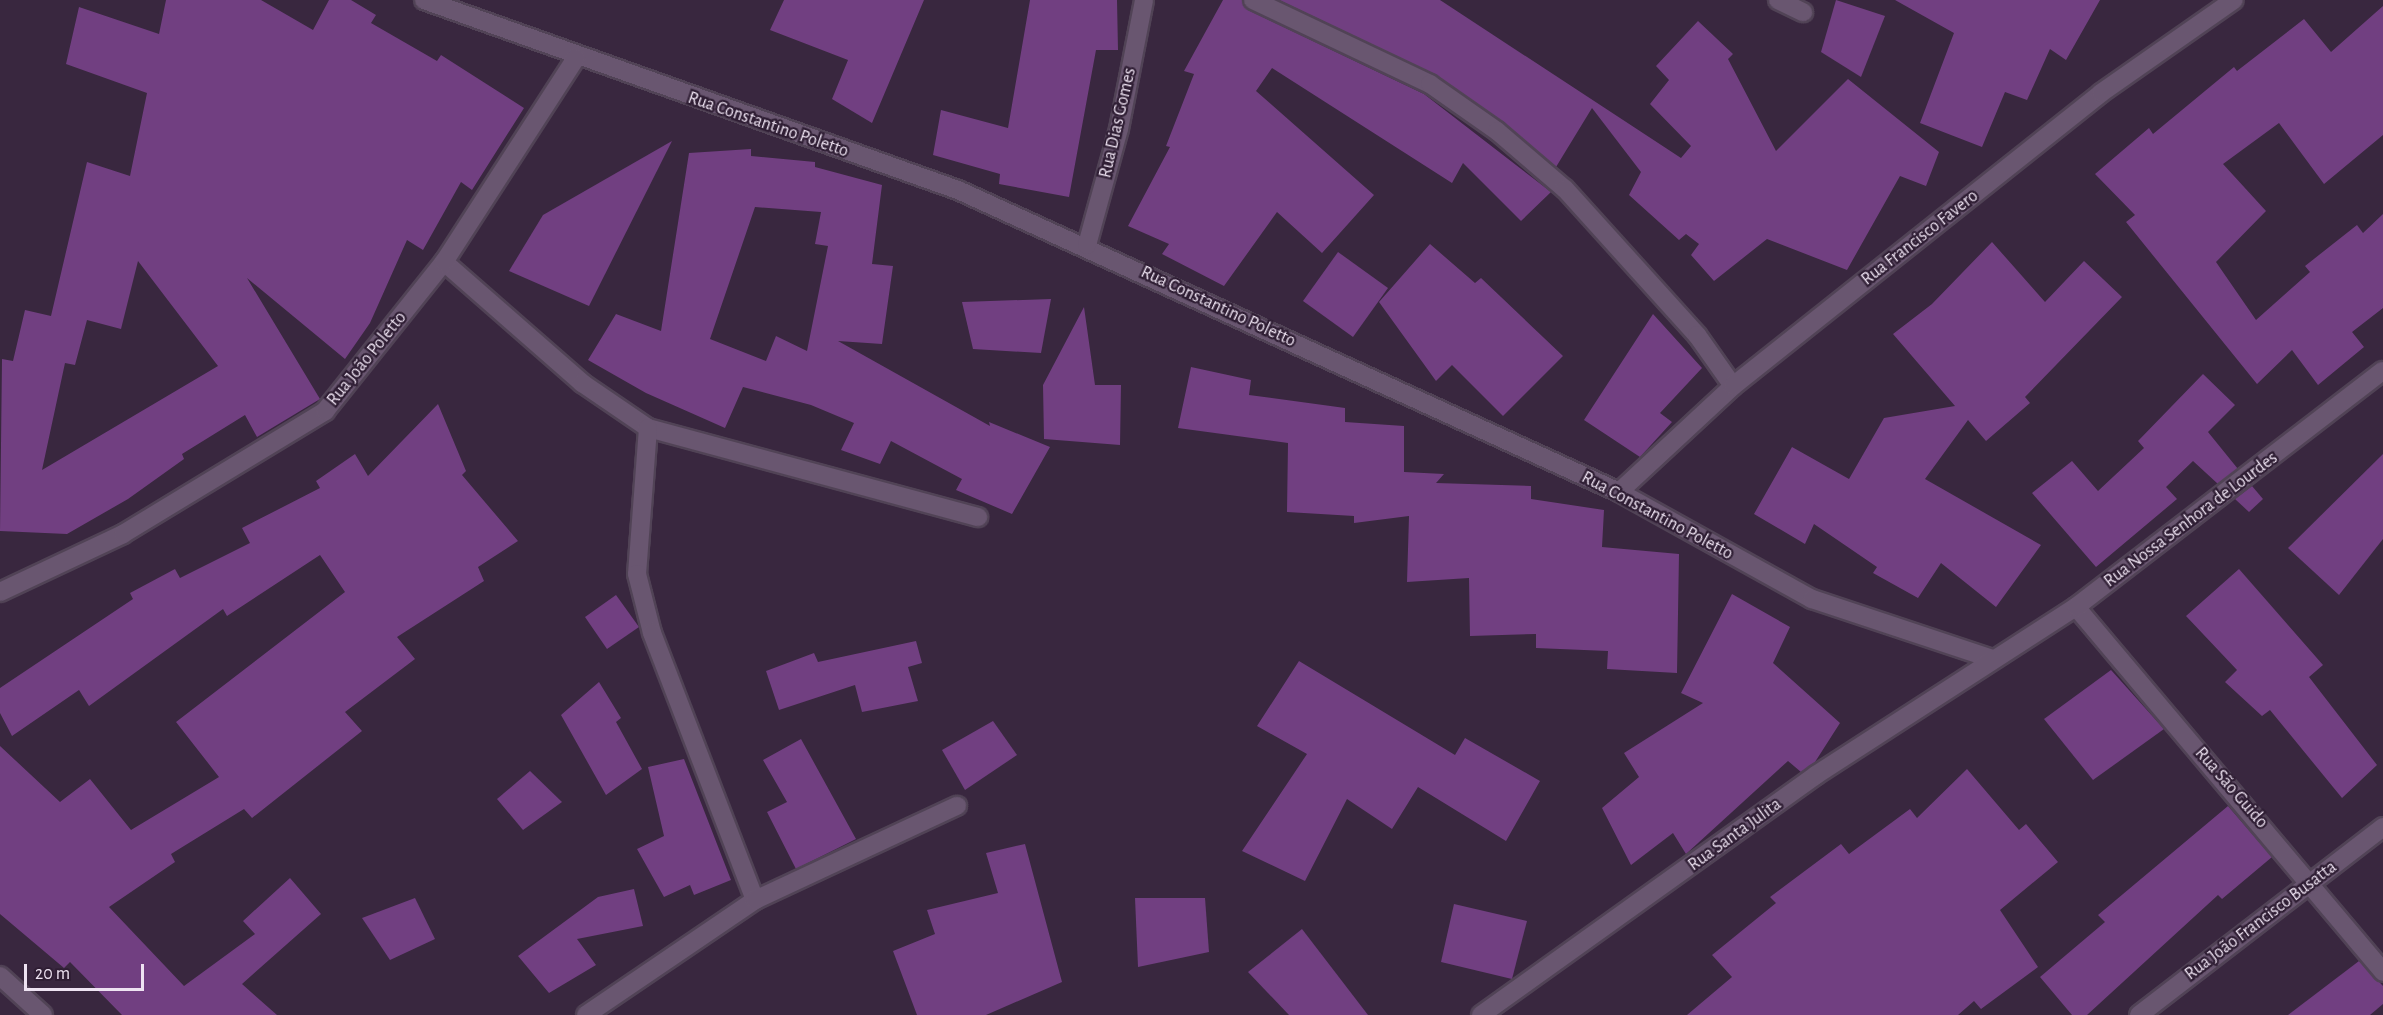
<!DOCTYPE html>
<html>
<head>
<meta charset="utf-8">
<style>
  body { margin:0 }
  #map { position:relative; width:2383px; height:1015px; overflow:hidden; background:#39273f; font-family:"Alegreya Sans",sans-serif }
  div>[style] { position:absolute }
  .building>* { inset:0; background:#713f81 }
  .roads { filter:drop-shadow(2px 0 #514356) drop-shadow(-2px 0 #514356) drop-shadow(0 2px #514356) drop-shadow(0 -2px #514356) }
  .minor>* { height:18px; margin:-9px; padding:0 9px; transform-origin:9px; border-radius:9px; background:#695670 }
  span { translate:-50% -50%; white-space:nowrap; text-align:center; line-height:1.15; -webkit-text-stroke:4.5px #2f1e34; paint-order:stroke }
  .street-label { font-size:18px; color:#eee3f2 }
  .scale { position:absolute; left:24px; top:964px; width:120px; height:27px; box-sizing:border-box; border:3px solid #eee3f2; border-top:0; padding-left:8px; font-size:18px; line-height:21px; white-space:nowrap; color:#eee3f2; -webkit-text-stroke:4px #2f1e34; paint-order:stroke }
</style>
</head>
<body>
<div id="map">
  <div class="building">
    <div style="clip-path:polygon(evenodd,166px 0,261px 0,313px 30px,329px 0,351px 0,376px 15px,371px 23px,437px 61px,441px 55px,524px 108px,472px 190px,461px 182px,423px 250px,407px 240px,370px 323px,345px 359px,247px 278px,320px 399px,257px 437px,245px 415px,182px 454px,184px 459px,128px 499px,67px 534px,0 531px,2px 359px,13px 361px,25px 310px,51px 316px,87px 162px,130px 176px,147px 93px,66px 64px,79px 7px,159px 34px,166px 0,138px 261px,218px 366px,42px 470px,65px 363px,75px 365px,87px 320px,121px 329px,138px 261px)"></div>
    <div style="clip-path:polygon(784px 0,924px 0,872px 123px,832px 99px,848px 60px,770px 30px)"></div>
    <div style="clip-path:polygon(1030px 0,1117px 0,1118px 50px,1096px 50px,1069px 197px,999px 184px,1000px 174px,933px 155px,941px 110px,1008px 128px)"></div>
    <div style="clip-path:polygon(1223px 0,1242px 0,1248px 10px,1424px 94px,1551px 192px,1521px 221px,1463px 163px,1452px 183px,1272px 68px,1256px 91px,1374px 195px,1322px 253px,1277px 212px,1224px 286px,1162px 254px,1169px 244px,1128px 226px,1170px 147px,1166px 146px,1194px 74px,1184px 71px)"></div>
    <div style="clip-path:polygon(1279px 0,1440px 0,1681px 158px,1691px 146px,1650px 104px,1669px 80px,1656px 66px,1698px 21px,1733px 54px,1728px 59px,1776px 151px,1848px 79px,1939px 152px,1926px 186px,1900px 176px,1847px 270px,1767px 239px,1714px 281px,1691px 255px,1699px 244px,1686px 234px,1679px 240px,1629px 195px,1641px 172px,1592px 108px,1556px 167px,1436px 75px)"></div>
    <div style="clip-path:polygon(1836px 0,1885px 16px,1861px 77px,1821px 52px)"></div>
    <div style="clip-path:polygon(1895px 0,2100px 0,2066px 60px,2050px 49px,2027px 100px,2005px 92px,1982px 147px,1920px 123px,1954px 33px)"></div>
    <div style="clip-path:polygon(2383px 6px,2383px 135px,2324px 184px,2279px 123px,2223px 164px,2266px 211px,2216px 262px,2256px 320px,2310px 272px,2305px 266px,2357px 225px,2363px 233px,2383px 214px,2383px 308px,2352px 332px,2364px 347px,2318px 385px,2292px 350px,2257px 384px,2126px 222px,2135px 215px,2095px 174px,2149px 128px,2153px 134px,2234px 67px,2237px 71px,2304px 19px,2331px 52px)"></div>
    <div style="clip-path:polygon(672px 141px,589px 306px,509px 271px,543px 215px)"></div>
    <div style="clip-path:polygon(evenodd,751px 149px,751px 156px,815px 162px,815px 167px,882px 185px,872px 264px,893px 266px,882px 344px,838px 341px,990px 426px,989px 422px,1050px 447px,1012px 514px,956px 490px,962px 479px,891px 441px,880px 464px,841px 450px,854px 423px,811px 405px,743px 387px,725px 428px,646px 393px,588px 360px,616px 314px,661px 331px,689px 153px,751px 149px,755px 207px,821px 212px,815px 244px,828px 246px,807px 351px,776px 336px,766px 361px,710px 339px,755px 207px)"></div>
    <div style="clip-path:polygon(1992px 242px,2045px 302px,2084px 261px,2122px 297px,2025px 397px,2030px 403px,1986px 441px,1968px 420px,1925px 479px,2041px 545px,1996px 607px,1941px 563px,1918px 598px,1873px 573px,1877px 567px,1814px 524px,1805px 544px,1754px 514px,1792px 447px,1849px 479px,1884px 418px,1955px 406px,1893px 334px,1932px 304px)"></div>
    <div style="clip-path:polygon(1430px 244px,1475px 283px,1481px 278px,1563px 356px,1503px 416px,1452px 365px,1436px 381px,1379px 302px)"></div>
    <div style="clip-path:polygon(1338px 252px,1388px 288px,1353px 337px,1303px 301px)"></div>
    <div style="clip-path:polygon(1051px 299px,1041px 353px,973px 349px,962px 302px)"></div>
    <div style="clip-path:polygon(1084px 307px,1095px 385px,1121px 385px,1120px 445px,1044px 439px,1043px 385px)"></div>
    <div style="clip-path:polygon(1653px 314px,1702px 368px,1660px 413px,1672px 422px,1640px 457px,1584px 420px)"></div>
    <div style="clip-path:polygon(1191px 367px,1251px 380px,1249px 395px,1345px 408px,1345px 422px,1404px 426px,1404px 472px,1444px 474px,1436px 483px,1531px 486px,1531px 499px,1604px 510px,1602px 547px,1679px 554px,1677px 673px,1607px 669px,1608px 651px,1536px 648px,1536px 634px,1470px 636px,1469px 578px,1407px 582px,1409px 516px,1354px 523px,1354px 516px,1287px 512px,1288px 443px,1178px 428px)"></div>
    <div style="clip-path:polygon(2203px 374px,2235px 405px,2208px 432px,2238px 469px,2218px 484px,2193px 461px,2166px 487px,2177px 499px,2096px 567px,2032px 493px,2072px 461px,2098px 491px,2144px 448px,2138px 441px)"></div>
    <div style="clip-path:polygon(438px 404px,466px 471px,462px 475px,518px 541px,478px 567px,484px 581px,397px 637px,415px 659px,345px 712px,362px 731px,252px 818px,244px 809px,171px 854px,175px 862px,109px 907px,184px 986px,255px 934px,243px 921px,290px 878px,321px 914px,242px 984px,277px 1015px,122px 1015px,70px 962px,64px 968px,0 914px,0 746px,60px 802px,90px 779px,131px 830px,219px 777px,176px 722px,345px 592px,320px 555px,227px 616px,223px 609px,89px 706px,79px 690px,12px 736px,0 713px,0 688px,133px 599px,130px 593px,175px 569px,180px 578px,250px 543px,242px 528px,320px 488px,316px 481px,355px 454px,368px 476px)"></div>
    <div style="clip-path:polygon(2383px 454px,2383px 539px,2339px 595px,2288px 548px)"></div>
    <div style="clip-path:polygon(2252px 486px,2263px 499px,2249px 512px,2235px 499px)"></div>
    <div style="clip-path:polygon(2239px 569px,2323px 665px,2309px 677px,2377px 765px,2342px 798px,2270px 710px,2262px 716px,2225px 682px,2237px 670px,2186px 616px)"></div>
    <div style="clip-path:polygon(1732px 594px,1790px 627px,1773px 663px,1840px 723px,1815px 762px,1801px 772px,1788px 761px,1686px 854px,1673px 833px,1631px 865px,1602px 808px,1639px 777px,1624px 753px,1703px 703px,1681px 693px)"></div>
    <div style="clip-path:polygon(616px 595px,639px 627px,607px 649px,585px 617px)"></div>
    <div style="clip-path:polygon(916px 641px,922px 663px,908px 667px,918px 701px,862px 712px,855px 685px,779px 710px,766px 671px,814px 653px,818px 662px)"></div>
    <div style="clip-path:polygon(1299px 661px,1455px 755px,1465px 738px,1540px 781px,1506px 841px,1418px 787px,1392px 829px,1347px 799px,1305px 881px,1242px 851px,1307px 754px,1257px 726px)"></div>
    <div style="clip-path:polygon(2111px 670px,2164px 729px,2093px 780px,2044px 719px)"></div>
    <div style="clip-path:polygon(599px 682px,621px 718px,616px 722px,642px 769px,606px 795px,561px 715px)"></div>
    <div style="clip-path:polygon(993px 721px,1017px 755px,965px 790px,942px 750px)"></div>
    <div style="clip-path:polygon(801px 739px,856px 839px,796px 869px,767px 812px,787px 802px,763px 760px)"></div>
    <div style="clip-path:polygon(684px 759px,731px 880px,694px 895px,690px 885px,664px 897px,637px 849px,664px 836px,648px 767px)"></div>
    <div style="clip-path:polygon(1967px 769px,2019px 830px,2026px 824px,2058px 862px,2000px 910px,2038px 967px,1981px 1009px,1974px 1001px,1958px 1015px,1687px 1015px,1732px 977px,1712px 955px,1776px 903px,1770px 897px,1841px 844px,1849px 854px,1910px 809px,1917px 818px)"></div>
    <div style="clip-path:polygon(530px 771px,562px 802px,523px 830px,497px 799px)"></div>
    <div style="clip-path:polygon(2228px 806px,2272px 857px,2222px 899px,2218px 895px,2087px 1015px,2072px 1015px,2040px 977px,2105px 922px,2098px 915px)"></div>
    <div style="clip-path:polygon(1025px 844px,1062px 982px,986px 1015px,917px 1015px,893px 951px,935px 934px,927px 910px,998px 893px,986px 853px)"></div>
    <div style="clip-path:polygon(634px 889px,643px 926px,577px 939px,596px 965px,549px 993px,518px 956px,598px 897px)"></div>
    <div style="clip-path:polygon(415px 898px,435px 939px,390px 960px,362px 918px)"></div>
    <div style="clip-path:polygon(1135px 898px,1205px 898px,1209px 952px,1138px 967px)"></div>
    <div style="clip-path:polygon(1454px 904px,1527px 921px,1512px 979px,1441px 962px)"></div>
    <div style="clip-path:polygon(1302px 929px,1368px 1015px,1289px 1015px,1248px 972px)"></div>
    <div style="clip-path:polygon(2359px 961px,2383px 986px,2383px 1004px,2370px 1015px,2288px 1015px)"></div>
  </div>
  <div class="roads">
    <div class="minor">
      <div style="left:424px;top:0;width:567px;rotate:19.59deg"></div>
      <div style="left:958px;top:190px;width:727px;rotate:24.55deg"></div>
      <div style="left:1619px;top:492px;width:221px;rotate:29deg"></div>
      <div style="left:1812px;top:599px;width:190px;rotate:18.4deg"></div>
      <div style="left:1253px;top:0;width:196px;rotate:25.4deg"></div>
      <div style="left:1430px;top:84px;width:82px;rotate:35deg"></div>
      <div style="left:1497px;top:131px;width:89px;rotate:40.5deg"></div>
      <div style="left:1565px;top:189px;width:197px;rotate:47.9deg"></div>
      <div style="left:1697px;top:335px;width:62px;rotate:54.8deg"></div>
      <div style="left:1778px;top:0;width:28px;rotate:26deg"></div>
      <div style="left:1087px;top:245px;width:120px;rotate:-74.6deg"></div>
      <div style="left:1119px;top:129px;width:131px;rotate:-79deg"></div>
      <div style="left:444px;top:262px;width:184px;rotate:41.2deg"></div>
      <div style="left:582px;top:383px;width:80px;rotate:34.3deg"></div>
      <div style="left:648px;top:428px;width:342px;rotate:15.1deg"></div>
      <div style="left:648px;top:428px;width:146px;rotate:94.3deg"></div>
      <div style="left:637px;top:574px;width:61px;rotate:75.7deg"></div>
      <div style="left:652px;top:633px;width:286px;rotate:68.9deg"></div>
      <div style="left:1619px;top:492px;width:156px;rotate:-42.9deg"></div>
      <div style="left:1733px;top:386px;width:470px;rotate:-38.5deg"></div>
      <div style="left:2101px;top:93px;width:162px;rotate:-35deg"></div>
      <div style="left:0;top:592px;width:136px;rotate:-25.2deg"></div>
      <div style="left:123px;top:534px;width:237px;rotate:-31.3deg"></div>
      <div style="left:325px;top:411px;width:191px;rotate:-51.4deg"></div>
      <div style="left:444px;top:262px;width:243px;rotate:-57.1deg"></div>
      <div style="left:2076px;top:607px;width:477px;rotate:49.9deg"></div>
      <div style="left:0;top:976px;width:58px;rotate:42.2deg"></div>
      <div style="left:586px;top:1015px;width:204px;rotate:-34.2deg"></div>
      <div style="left:755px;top:900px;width:223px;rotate:-25deg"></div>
      <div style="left:1481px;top:1015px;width:412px;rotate:-35.6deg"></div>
      <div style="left:1816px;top:775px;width:310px;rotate:-32.9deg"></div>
      <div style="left:2076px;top:607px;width:387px;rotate:-37.6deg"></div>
      <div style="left:2139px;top:1015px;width:308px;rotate:-37.6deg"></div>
    </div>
  </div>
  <div class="street-label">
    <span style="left:1118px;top:123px;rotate:-77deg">Rua Dias Gomes</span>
    <span style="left:768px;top:125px;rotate:19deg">Rua Constantino Poletto</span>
    <span style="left:1920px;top:238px;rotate:-38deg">Rua Francisco Favero</span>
    <span style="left:1218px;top:307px;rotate:25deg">Rua Constantino Poletto</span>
    <span style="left:367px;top:359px;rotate:-51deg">Rua João Poletto</span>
    <span style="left:1657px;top:516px;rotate:28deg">Rua Constantino Poletto</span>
    <span style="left:2191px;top:520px;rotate:-37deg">Rua Nossa Senhora de Lourdes</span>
    <span style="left:2231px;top:788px;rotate:49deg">Rua São Guido</span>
    <span style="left:1735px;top:835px;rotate:-36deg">Rua Santa Julita</span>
    <span style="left:2261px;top:921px;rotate:-37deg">Rua João Francisco Busatta</span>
  </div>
  <div class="scale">20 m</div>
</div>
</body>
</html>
